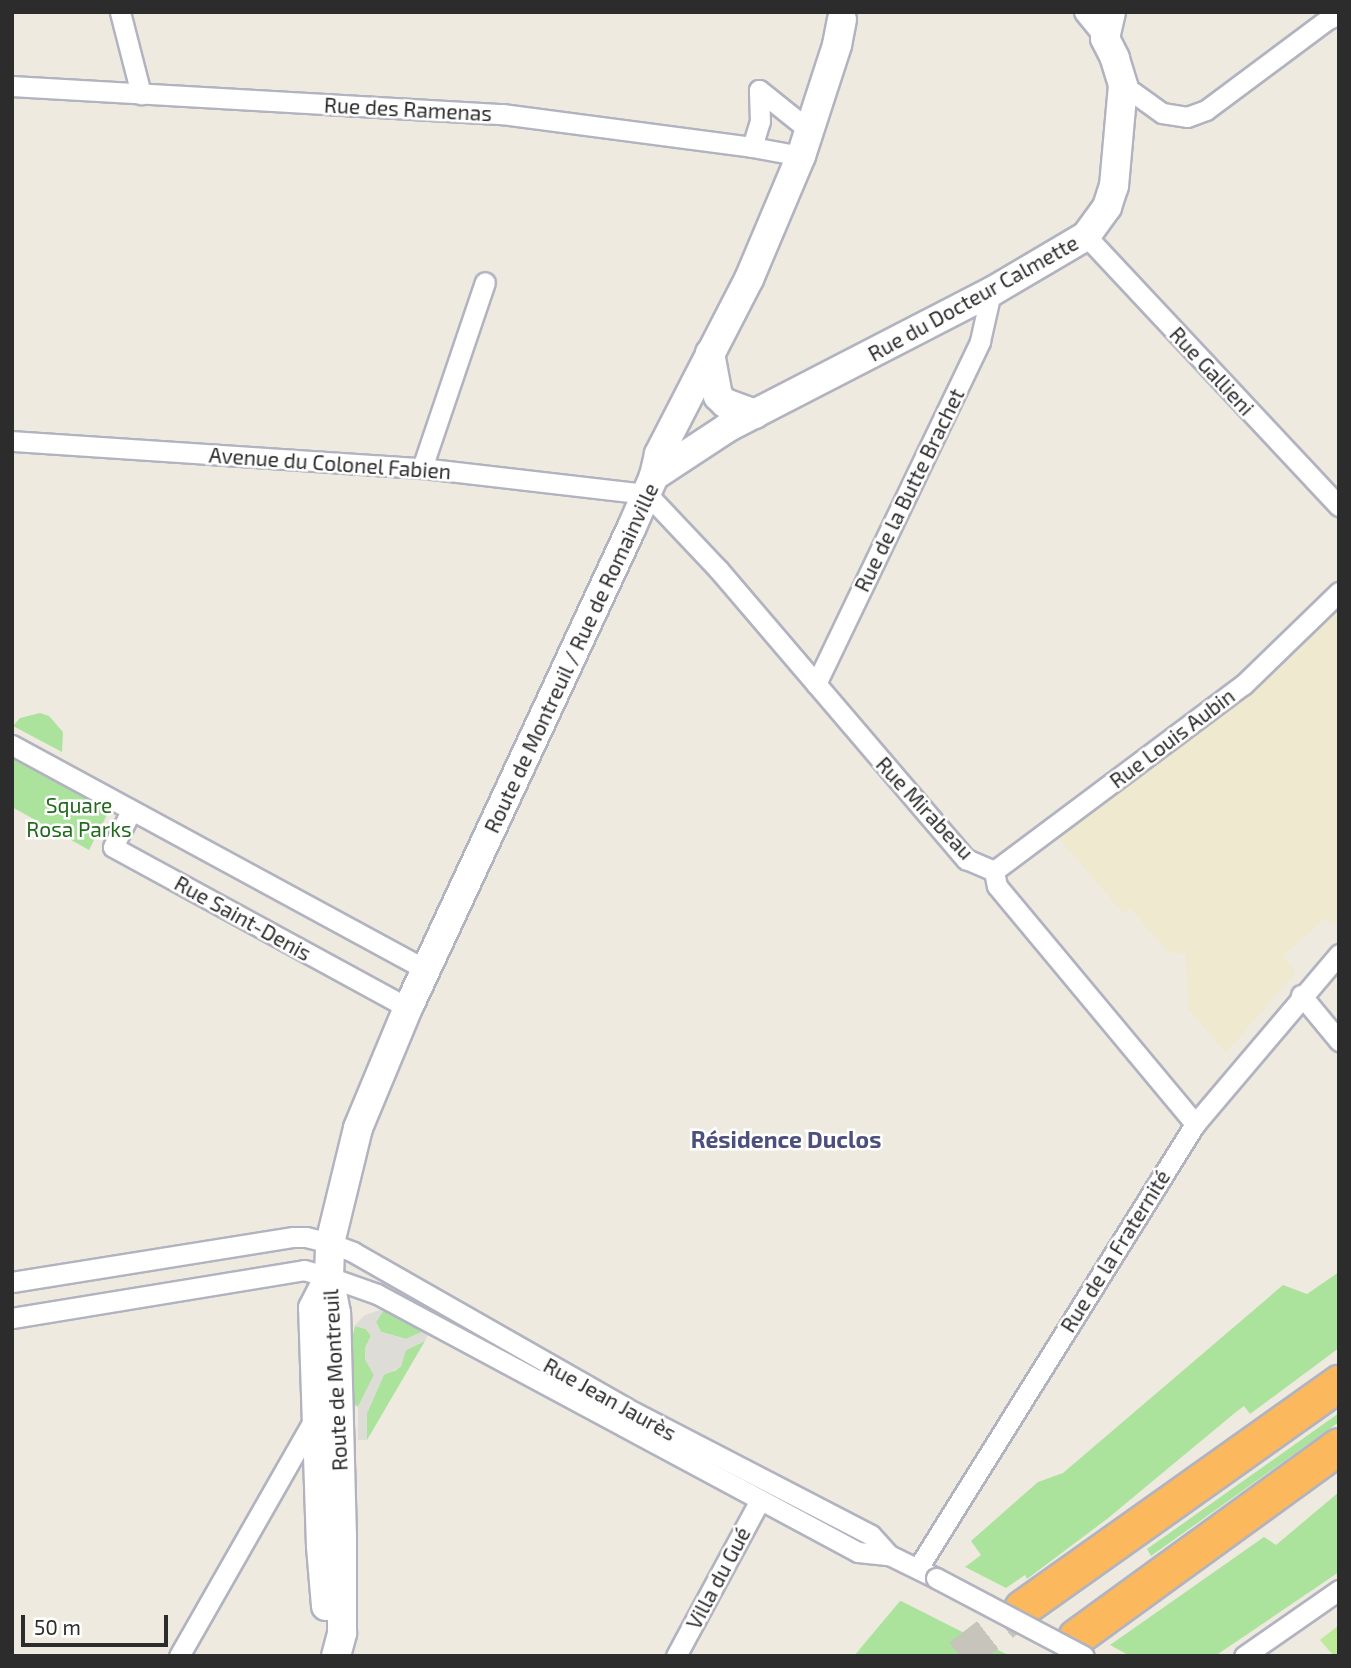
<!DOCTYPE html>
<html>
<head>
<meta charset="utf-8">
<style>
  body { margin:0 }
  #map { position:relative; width:1351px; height:1668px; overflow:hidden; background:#eeeadf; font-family:"Exo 2",sans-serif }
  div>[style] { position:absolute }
  .education>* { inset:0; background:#efe9cf }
  .green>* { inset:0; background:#abe39d }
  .pitch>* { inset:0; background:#bcea99 }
  .plaza>* { inset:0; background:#dedcd6 }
  .highway-tunnel>* { height:35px; margin-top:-17.5px; transform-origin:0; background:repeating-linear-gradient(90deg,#c7c4bb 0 35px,transparent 0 53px) }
  .roads { filter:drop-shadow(2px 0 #b2b3c0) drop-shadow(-2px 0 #b2b3c0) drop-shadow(0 2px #b2b3c0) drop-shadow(0 -2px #b2b3c0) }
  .street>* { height:19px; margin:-9.5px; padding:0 9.5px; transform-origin:9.5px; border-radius:9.5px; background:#fff }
  .secondary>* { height:28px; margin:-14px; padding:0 14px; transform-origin:14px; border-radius:14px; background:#fff }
  .highway>* { height:35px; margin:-17.5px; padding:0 17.5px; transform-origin:17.5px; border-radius:17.5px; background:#fcb85c }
  .bridges { filter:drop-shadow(2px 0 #b2b3c0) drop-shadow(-2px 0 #b2b3c0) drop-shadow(0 2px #b2b3c0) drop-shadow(0 -2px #b2b3c0) }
  .street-bridge>* { height:19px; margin:-9.5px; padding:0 9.5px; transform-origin:9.5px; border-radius:9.5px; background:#fff }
  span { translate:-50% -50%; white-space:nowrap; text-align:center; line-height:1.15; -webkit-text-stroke:5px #fff; paint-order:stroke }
  .street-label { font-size:21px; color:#2c2c2c }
  .park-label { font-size:21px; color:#216a1c }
  .neighbourhood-label { font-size:23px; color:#4d4f7d; font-weight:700 }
  .frame { position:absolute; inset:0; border:14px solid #2c2c2c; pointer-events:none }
  .scale { position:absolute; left:21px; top:1615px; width:147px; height:32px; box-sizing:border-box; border:4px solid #2c2c2c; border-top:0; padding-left:9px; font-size:21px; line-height:24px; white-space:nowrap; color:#2c2c2c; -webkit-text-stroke:5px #fff; paint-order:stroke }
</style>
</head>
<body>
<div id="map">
  <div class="education">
    <div style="clip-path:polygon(1339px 609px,1339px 921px,1332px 924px,1326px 918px,1283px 956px,1295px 971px,1293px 976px,1226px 1053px,1188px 1009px,1186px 955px,1168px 952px,1130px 908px,1123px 913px,1058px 837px,1149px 760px,1200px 731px,1273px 675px)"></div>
  </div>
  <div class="green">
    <div style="clip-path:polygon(40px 713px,49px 716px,63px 732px,62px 752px,13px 726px,20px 718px)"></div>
    <div style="clip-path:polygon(12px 756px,110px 809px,89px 850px,12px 807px)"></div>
    <div style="clip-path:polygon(1339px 1272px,1339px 1348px,1250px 1414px,1244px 1406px,1236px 1412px,1107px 1519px,1027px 1579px,1025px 1575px,1006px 1588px,965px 1567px,981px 1555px,971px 1541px,1038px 1482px,1063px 1473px,1283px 1285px,1307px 1294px)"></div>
    <div style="clip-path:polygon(385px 1308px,431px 1328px,406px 1339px,381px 1332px,376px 1322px)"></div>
    <div style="clip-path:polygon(355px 1326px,366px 1329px,371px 1336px,365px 1348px,365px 1359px,374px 1375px,358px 1407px,352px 1403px,350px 1347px)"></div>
    <div style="clip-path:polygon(425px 1341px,367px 1440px,367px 1413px,384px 1374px,397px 1370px,406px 1350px)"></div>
    <div style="clip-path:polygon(1339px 1413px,1339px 1422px,1151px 1556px,1147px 1549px)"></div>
    <div style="clip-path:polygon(1339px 1492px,1339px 1572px,1215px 1656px,1130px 1656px,1110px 1645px,1264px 1537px,1276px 1545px)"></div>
    <div style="clip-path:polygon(900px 1601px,901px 1601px,1010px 1656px,854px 1656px)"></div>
  </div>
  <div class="pitch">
    <div style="clip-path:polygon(1339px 1625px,1339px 1656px,1334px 1656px,1320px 1640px)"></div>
  </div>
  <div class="plaza">
    <div style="clip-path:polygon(385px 1308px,376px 1322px,381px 1332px,406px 1339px,431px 1328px,425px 1341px,406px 1350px,401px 1367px,384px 1375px,367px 1413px,367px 1440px,358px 1440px,358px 1407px,374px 1375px,365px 1359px,365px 1348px,371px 1336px,366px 1329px,354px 1326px,365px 1315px)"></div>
  </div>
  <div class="highway-tunnel">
    <div style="left:960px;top:1656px;width:78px;rotate:-37.7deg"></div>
  </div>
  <div class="roads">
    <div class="street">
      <div style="left:120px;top:12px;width:85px;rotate:75.6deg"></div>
      <div style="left:1084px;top:12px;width:33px;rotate:51deg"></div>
      <div style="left:1123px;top:85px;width:48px;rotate:35.7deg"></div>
      <div style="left:1162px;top:113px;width:25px;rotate:9deg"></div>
      <div style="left:1187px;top:117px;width:20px;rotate:-20deg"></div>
      <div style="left:1206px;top:110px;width:152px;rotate:-36.7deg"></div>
      <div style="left:1328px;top:19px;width:12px;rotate:-20deg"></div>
      <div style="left:12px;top:86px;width:491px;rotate:3.3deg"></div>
      <div style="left:502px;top:114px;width:252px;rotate:7.5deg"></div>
      <div style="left:752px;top:147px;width:50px;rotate:10.4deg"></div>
      <div style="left:759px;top:90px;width:64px;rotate:38.7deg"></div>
      <div style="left:752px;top:147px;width:27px;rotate:-73deg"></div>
      <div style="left:760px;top:121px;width:31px;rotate:-92deg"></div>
      <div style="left:1086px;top:236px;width:370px;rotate:46.9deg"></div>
      <div style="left:12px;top:441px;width:411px;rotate:3.8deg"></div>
      <div style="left:422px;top:468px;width:226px;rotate:6.6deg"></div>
      <div style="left:647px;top:494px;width:103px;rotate:46.6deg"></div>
      <div style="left:718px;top:569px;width:382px;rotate:49.5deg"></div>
      <div style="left:966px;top:859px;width:30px;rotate:23deg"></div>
      <div style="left:422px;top:468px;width:196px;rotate:-71.3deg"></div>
      <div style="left:816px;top:684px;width:380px;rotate:-64.4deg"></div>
      <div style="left:980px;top:341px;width:50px;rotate:-77.3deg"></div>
      <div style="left:12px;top:745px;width:472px;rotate:28.5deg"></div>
      <div style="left:131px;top:811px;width:40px;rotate:116.6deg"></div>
      <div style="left:113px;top:847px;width:336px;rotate:28.6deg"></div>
      <div style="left:994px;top:871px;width:311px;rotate:-36.8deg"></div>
      <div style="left:1243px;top:685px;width:134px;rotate:-44.1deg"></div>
      <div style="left:994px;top:871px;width:15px;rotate:79deg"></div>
      <div style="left:997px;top:886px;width:310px;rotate:50.2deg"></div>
      <div style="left:1301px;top:995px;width:60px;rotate:50.4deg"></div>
      <div style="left:12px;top:1282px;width:285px;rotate:-9.1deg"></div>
      <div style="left:293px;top:1237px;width:13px"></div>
      <div style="left:306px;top:1237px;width:25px;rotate:14deg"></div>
      <div style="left:330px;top:1243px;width:25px;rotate:21deg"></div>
      <div style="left:353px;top:1252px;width:314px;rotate:29.7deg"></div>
      <div style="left:626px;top:1408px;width:276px;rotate:27.4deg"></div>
      <div style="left:871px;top:1535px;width:27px;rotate:48deg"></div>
      <div style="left:12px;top:1318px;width:296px;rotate:-9.3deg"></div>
      <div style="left:304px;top:1270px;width:26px;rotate:16deg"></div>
      <div style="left:329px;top:1277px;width:51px;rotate:19.5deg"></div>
      <div style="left:377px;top:1294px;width:546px;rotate:28.21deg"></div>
      <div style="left:858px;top:1552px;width:31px;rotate:6deg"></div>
      <div style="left:889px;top:1555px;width:52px;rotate:26.1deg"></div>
      <div style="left:918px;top:1568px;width:523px;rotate:-58.04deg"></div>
      <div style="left:1195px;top:1124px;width:223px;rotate:-49.7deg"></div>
      <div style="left:179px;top:1656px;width:279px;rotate:-60.3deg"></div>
      <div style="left:676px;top:1656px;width:177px;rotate:-61.7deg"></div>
      <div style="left:1244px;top:1656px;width:116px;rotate:-34.8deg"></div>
    </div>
    <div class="secondary">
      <div style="left:710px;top:353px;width:44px;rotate:79.5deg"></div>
      <div style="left:718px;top:396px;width:10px;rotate:45deg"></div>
      <div style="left:725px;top:403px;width:32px;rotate:20deg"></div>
      <div style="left:654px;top:476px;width:87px;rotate:-33.3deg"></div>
      <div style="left:727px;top:428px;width:297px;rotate:-27.3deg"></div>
      <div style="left:991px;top:292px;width:110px;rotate:-30.5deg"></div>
      <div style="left:1086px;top:236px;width:36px;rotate:-54deg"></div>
      <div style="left:1107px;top:207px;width:22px;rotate:-72deg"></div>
      <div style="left:1114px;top:186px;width:101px;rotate:-84.9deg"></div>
      <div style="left:1123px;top:85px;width:28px;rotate:-107deg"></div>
      <div style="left:1115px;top:58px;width:22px;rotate:-117deg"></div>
      <div style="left:1105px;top:38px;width:27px;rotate:-77deg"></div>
      <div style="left:326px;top:1606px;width:60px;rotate:-94.8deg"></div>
      <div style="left:321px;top:1546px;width:238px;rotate:-91.9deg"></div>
      <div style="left:313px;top:1308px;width:35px;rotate:-63deg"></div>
      <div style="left:336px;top:1656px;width:24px;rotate:-75deg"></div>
      <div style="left:342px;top:1633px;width:95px;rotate:-90deg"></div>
      <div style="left:342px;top:1538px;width:225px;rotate:-91.5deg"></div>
      <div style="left:336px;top:1313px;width:37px;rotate:-101deg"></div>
      <div style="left:329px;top:1277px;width:34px;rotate:-88deg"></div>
      <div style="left:330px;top:1243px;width:118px;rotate:-76.3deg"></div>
      <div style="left:358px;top:1128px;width:130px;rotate:-67.4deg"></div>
      <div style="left:408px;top:1008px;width:528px;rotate:-65.04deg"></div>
      <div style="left:631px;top:529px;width:58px;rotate:-66.5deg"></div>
      <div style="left:654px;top:476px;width:23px;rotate:-77deg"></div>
      <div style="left:659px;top:454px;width:197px;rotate:-62.8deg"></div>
      <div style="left:749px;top:279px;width:134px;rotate:-67.1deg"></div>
      <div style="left:801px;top:156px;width:117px;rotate:-72deg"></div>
      <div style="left:837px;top:45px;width:26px;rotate:-79deg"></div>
    </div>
    <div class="highway">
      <div style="left:1022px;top:1608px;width:389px;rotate:-35.4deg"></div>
      <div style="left:1076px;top:1637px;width:325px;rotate:-36deg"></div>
    </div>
  </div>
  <div class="bridges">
    <div class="street-bridge">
      <div style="left:936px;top:1578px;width:167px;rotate:27.8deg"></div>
    </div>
  </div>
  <div class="street-label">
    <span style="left:408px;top:109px;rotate:3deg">Rue des Ramenas</span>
    <span style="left:973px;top:298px;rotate:-29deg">Rue du Docteur Calmette</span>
    <span style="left:1212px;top:371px;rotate:47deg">Rue Gallieni</span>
    <span style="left:330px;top:463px;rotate:4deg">Avenue du Colonel Fabien</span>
    <span style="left:909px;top:490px;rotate:-64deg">Rue de la Butte Brachet</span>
    <span style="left:571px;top:658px;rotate:-65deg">Route de Montreuil / Rue de Romainville</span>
    <span style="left:1172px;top:738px;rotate:-37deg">Rue Louis Aubin</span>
    <span style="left:925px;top:808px;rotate:47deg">Rue Mirabeau</span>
    <span style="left:243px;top:918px;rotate:29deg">Rue Saint-Denis</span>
    <span style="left:1115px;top:1251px;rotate:-58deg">Rue de la Fraternité</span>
    <span style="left:335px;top:1380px;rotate:-93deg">Route de Montreuil</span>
    <span style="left:610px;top:1399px;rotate:29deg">Rue Jean Jaurès</span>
    <span style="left:718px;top:1578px;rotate:-62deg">Villa du Gué</span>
  </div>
  <div class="park-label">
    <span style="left:79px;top:817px">Square<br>Rosa Parks</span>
  </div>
  <div class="neighbourhood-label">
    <span style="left:786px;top:1139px">Résidence Duclos</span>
  </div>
  <div class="frame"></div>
  <div class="scale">50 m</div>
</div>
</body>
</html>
